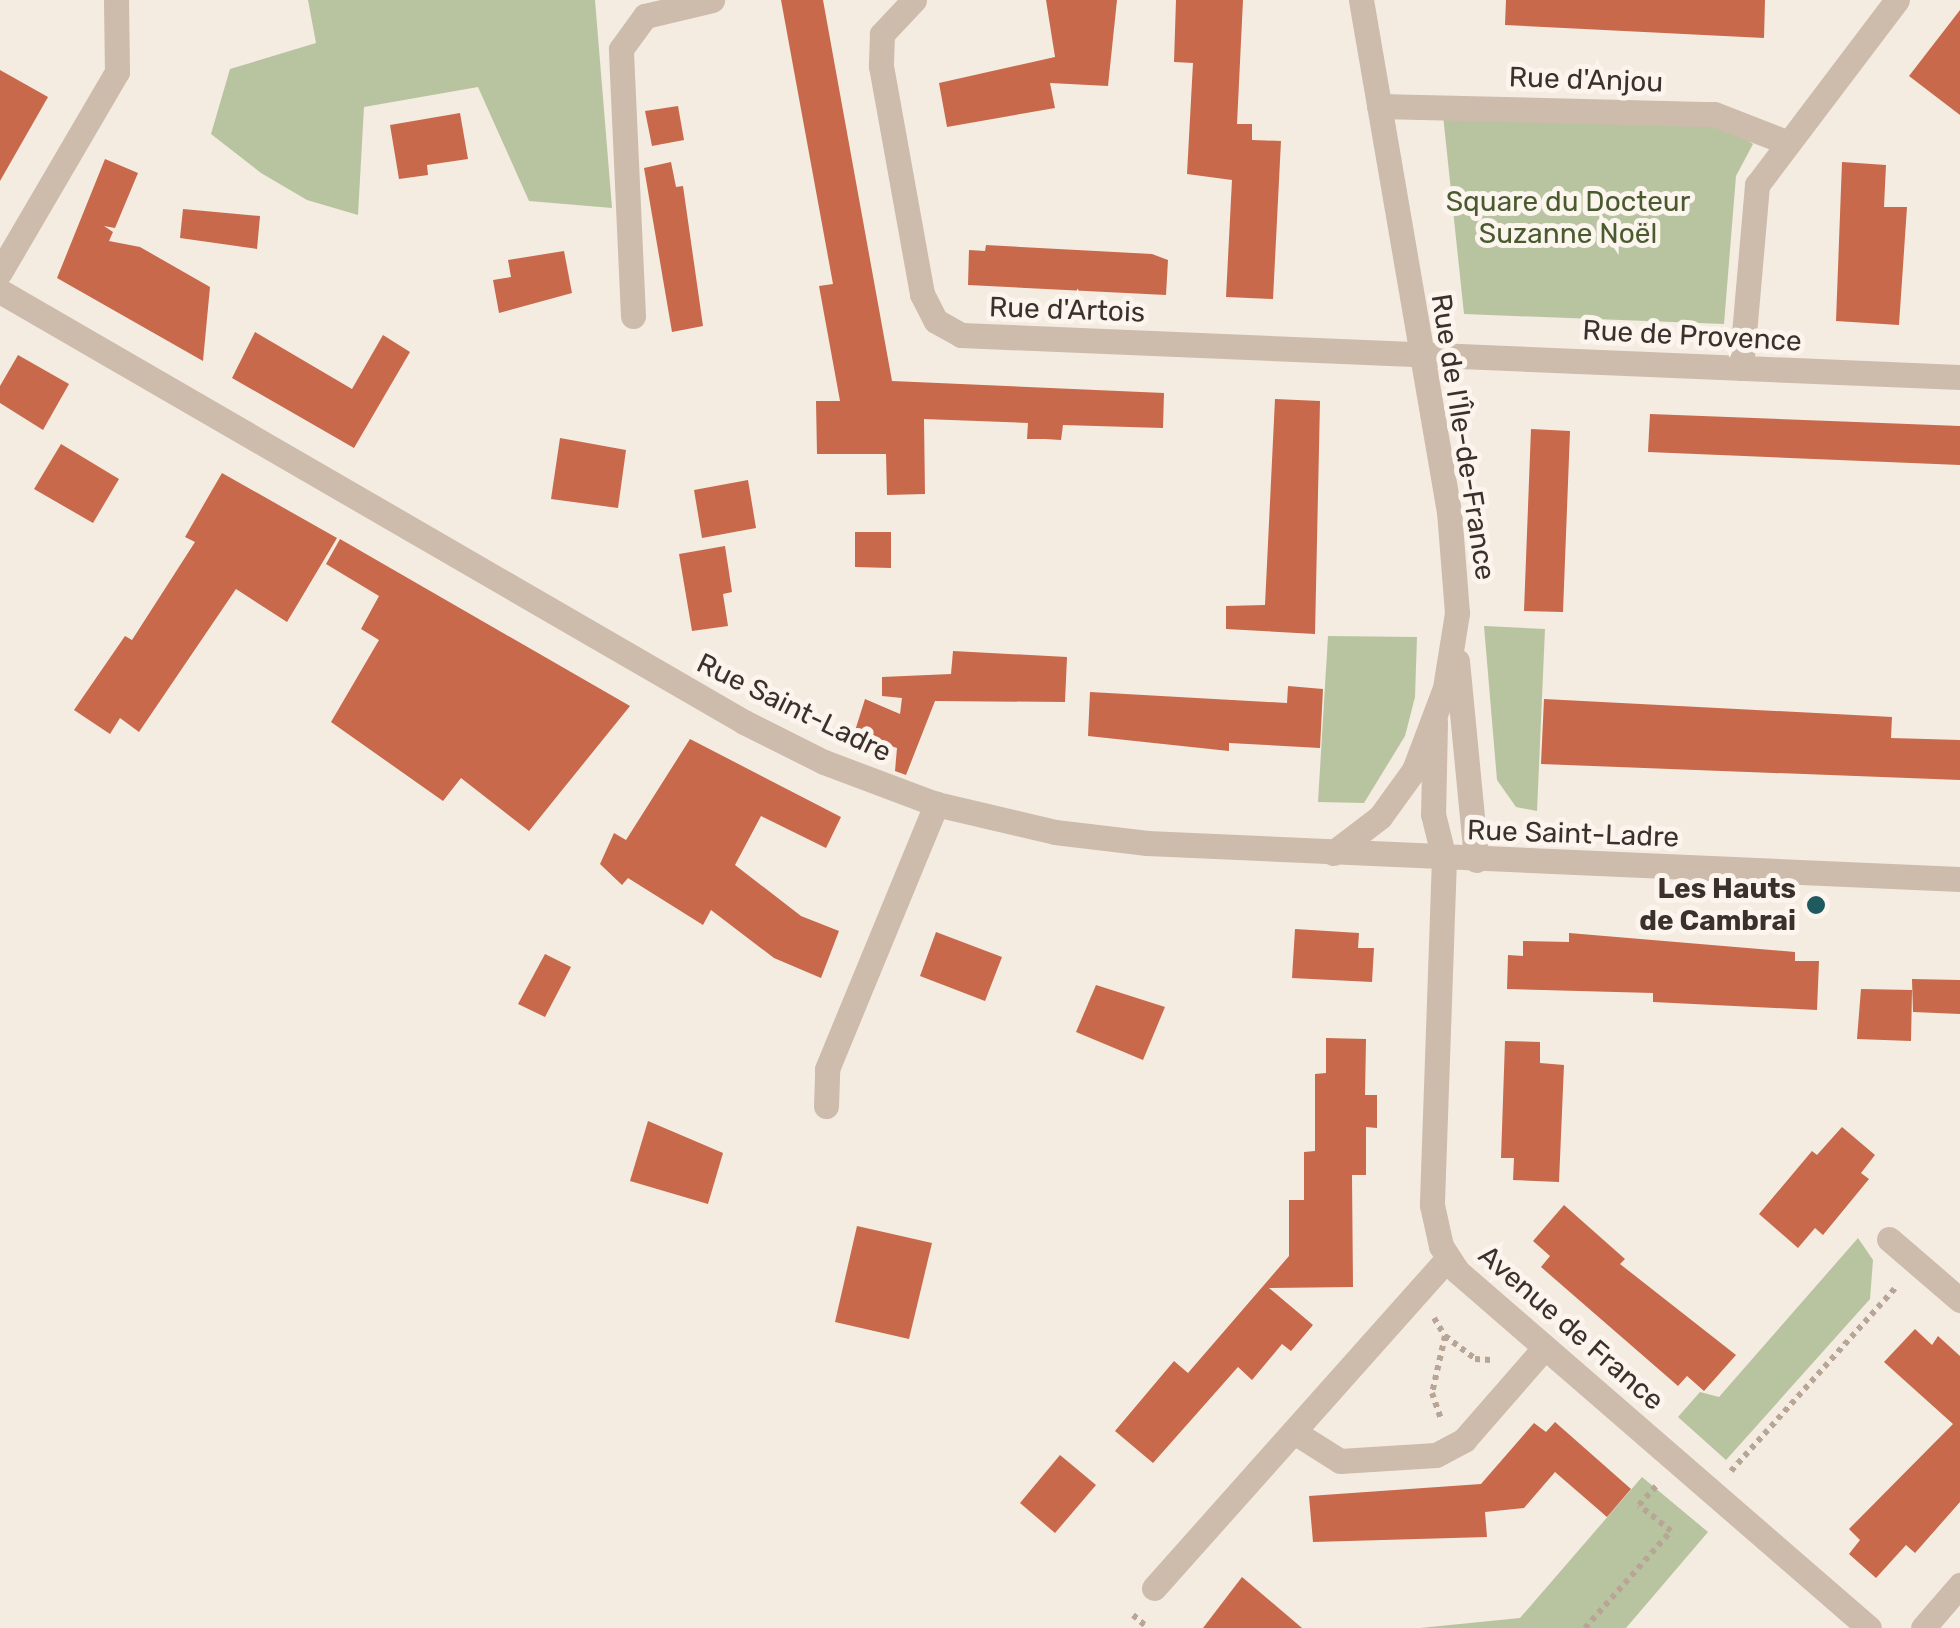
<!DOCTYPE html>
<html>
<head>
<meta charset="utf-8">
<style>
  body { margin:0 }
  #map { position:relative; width:1960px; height:1628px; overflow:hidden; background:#f4ebe1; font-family:Rubik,sans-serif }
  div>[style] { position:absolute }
  .green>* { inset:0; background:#b8c4a0 }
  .building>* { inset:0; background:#c8694b }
  .path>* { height:6px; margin-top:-3px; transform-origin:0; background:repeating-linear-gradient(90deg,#b9a596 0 5px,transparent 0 10px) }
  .minor>* { height:25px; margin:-12.5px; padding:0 12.5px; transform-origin:12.5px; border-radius:12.5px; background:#cdbbac }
  .dots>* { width:28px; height:28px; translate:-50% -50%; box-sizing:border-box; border:5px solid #fbf5ee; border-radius:50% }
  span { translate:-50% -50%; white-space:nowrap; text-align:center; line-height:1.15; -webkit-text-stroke:10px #fbf5ee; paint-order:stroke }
  .street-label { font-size:28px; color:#3b302b }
  .park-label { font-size:28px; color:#4a5a2e }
  .poi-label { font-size:28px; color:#3b302b; font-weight:700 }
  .right { translate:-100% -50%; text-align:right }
</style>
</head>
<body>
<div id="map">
  <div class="green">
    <div style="clip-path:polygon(308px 0,595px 0,612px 208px,529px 201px,478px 87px,364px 107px,358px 215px,307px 200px,261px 173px,211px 134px,230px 69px,316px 43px)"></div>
    <div style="clip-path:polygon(1443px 115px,1723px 123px,1753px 144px,1736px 176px,1724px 324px,1464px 314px)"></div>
    <div style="clip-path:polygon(1484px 626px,1545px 629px,1537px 811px,1516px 807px,1497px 780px)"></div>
    <div style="clip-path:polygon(1328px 636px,1417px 637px,1415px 697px,1405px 736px,1364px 803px,1318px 802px)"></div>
    <div style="clip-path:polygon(1858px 1238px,1873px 1260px,1870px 1299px,1726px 1460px,1678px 1417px,1700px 1392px,1719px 1397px)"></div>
    <div style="clip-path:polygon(1642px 1477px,1708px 1532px,1626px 1628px,1420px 1628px,1520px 1618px)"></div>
  </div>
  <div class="building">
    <div style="clip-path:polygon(781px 0,823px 0,892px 381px,1164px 393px,1163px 428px,1063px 425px,1061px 440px,1045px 439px,1027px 439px,1028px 423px,924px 419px,925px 494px,887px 495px,886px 454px,817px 454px,816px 401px,840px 401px,819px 286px,833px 284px)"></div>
    <div style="clip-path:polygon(1046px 0,1117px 0,1108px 86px,1050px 83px,1055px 108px,947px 127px,939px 83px,1055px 57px)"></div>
    <div style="clip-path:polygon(1176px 0,1243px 0,1237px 124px,1252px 124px,1252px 140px,1281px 141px,1273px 299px,1226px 297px,1232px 180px,1187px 174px,1193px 63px,1174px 62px)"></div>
    <div style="clip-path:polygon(1506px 0,1765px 0,1764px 38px,1505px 25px)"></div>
    <div style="clip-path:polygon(1960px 10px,1960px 115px,1909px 76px)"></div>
    <div style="clip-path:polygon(0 70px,48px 97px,0 181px)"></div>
    <div style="clip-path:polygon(678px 106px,684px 140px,652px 146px,645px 111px)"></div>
    <div style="clip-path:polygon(460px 113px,468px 159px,427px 165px,428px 175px,399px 179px,390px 125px)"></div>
    <div style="clip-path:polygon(105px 159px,138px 173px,115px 228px,104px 226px,113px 232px,109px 241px,140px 247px,210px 287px,203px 361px,57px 278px)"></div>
    <div style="clip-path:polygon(671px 162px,676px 187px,683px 186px,703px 326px,672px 332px,644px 168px)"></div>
    <div style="clip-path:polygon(1842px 162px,1886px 165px,1884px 207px,1907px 207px,1899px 325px,1836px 321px)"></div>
    <div style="clip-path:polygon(183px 209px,260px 216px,257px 249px,180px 238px)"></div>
    <div style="clip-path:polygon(986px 245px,1152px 254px,1168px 260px,1166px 295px,968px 285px,969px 250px,985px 251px)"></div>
    <div style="clip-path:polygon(564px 251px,572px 293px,499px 313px,493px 280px,511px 277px,508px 260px)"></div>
    <div style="clip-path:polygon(255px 332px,352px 389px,383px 335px,410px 352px,354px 448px,232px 378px)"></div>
    <div style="clip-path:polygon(18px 355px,69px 384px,43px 430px,0 403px,0 386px)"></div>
    <div style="clip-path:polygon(1275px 399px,1320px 401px,1315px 634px,1226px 629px,1226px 606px,1265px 605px)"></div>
    <div style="clip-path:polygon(1650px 414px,1960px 426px,1960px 465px,1648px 452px)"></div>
    <div style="clip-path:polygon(1531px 429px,1570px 431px,1563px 612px,1524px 611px)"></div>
    <div style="clip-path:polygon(560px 438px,626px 450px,618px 508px,551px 499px)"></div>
    <div style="clip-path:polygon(61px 444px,119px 479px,93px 523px,34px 489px)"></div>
    <div style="clip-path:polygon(222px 473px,337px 538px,287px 622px,236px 589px,139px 732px,120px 718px,110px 734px,74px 710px,125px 636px,132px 640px,195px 542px,185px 537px)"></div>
    <div style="clip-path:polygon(748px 480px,756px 528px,702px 538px,694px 490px)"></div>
    <div style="clip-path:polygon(855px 532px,891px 532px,891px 568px,855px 567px)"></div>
    <div style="clip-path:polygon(340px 539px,630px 706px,529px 831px,461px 778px,443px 801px,331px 722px,379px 640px,361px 629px,379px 596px,326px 564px)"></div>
    <div style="clip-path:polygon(725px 546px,732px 592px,723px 594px,728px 626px,692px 631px,679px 554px)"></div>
    <div style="clip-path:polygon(953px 651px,1067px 657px,1065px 702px,935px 701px,906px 775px,895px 771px,897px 748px,854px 734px,865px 699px,900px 714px,902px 698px,882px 696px,882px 677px,951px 674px)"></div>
    <div style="clip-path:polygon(1288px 686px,1323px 689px,1320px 748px,1229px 743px,1229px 751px,1088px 736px,1090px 692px,1287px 703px)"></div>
    <div style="clip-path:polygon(1544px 699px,1892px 717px,1891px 738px,1960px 740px,1960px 780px,1541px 764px)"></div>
    <div style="clip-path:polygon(690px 739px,841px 817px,826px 848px,761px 816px,735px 865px,801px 916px,839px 931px,821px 978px,774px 958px,711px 910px,703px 925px,628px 878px,622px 885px,600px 864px,614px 833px,626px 840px)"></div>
    <div style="clip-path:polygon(1295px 929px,1359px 933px,1358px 948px,1374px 948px,1372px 982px,1292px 978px)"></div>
    <div style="clip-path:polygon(936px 932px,1002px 957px,985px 1001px,920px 976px)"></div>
    <div style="clip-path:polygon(1569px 933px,1795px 952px,1795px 961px,1819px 961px,1817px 1010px,1653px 1002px,1653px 993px,1507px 989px,1508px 955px,1523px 956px,1523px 941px,1569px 942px)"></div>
    <div style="clip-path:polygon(545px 954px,571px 967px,545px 1017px,518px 1004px)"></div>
    <div style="clip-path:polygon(1912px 979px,1960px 980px,1960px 1014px,1913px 1012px)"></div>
    <div style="clip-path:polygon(1096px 985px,1165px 1007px,1143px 1060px,1076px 1032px)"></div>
    <div style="clip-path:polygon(1861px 989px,1912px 990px,1911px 1041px,1857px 1039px)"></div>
    <div style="clip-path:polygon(1326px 1038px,1366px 1039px,1365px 1095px,1377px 1095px,1377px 1128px,1366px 1127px,1366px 1175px,1352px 1175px,1353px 1287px,1269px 1288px,1313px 1325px,1291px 1351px,1282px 1344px,1252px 1380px,1238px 1367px,1153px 1463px,1115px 1431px,1174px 1361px,1188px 1373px,1289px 1256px,1289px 1200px,1304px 1200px,1304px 1152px,1315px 1151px,1315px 1074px,1326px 1073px)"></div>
    <div style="clip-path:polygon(1505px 1041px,1540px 1042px,1540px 1063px,1564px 1065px,1559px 1182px,1513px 1180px,1514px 1158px,1501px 1158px)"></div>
    <div style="clip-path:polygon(648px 1121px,723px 1153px,708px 1204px,630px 1181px)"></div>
    <div style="clip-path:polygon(1842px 1127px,1875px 1155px,1861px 1173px,1869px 1179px,1823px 1235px,1815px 1228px,1798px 1248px,1759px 1214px,1812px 1151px,1817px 1155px)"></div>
    <div style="clip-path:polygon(1564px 1205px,1625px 1259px,1620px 1264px,1736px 1355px,1704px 1391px,1687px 1376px,1678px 1386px,1541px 1267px,1550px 1256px,1533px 1241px)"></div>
    <div style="clip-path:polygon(857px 1226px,932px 1243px,909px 1339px,835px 1322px)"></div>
    <div style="clip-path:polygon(1915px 1329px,1932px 1345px,1938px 1336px,1960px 1356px,1960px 1502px,1915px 1553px,1906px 1545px,1876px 1578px,1849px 1554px,1860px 1540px,1849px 1529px,1953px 1424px,1884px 1362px)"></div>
    <div style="clip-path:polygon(1555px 1422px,1631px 1489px,1607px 1517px,1555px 1472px,1524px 1508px,1485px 1512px,1487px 1537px,1313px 1542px,1309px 1496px,1481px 1484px,1534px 1423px,1546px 1432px)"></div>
    <div style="clip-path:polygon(1060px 1455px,1096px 1485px,1055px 1533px,1020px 1503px)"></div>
    <div style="clip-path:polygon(1242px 1577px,1302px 1628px,1203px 1628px)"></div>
  </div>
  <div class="path">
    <div style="left:1434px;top:1318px;width:21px;rotate:59deg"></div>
    <div style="left:1445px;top:1336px;width:58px;rotate:102.8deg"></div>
    <div style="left:1432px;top:1393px;width:28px;rotate:71deg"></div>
    <div style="left:1445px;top:1336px;width:38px;rotate:37deg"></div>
    <div style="left:1475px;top:1359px;width:16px;rotate:4deg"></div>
    <div style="left:1731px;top:1471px;width:247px;rotate:-48.1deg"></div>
    <div style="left:1133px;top:1615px;width:20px;rotate:41deg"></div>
    <div style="left:1585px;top:1628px;width:130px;rotate:-48.4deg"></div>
    <div style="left:1671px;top:1531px;width:41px;rotate:-140.9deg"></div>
    <div style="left:1639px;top:1505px;width:30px;rotate:-48deg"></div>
  </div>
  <div class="minor">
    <div style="left:914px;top:0;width:47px;rotate:133.3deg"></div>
    <div style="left:882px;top:34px;width:32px;rotate:92deg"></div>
    <div style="left:881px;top:66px;width:232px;rotate:79.8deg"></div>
    <div style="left:922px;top:294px;width:30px;rotate:63deg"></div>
    <div style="left:936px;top:321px;width:29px;rotate:29deg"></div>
    <div style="left:961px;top:335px;width:1000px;rotate:2.41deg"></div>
    <div style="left:1379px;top:106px;width:335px;rotate:1.4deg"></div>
    <div style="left:1714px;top:114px;width:77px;rotate:21.3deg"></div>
    <div style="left:0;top:272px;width:232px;rotate:-59.7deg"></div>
    <div style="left:117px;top:72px;width:72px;rotate:-90.8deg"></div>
    <div style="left:0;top:291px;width:860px;rotate:30.08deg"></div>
    <div style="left:744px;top:722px;width:89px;rotate:26.6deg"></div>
    <div style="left:824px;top:762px;width:120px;rotate:20.6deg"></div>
    <div style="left:936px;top:804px;width:122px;rotate:13.2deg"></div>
    <div style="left:1055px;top:832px;width:93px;rotate:6.8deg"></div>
    <div style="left:1147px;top:843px;width:814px;rotate:2.54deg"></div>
    <div style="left:633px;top:316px;width:267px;rotate:-92.6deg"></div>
    <div style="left:621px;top:49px;width:41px;rotate:-54deg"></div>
    <div style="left:645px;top:16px;width:69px;rotate:-13.4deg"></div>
    <div style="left:1741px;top:368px;width:184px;rotate:-85deg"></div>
    <div style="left:1757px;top:185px;width:232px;rotate:-52.9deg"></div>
    <div style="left:1457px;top:661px;width:200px;rotate:84.5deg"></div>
    <div style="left:1435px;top:722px;width:92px;rotate:91.2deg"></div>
    <div style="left:1433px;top:814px;width:45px;rotate:76deg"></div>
    <div style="left:1444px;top:858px;width:347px;rotate:92deg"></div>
    <div style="left:1432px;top:1205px;width:42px;rotate:77.6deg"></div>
    <div style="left:1441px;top:1246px;width:30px;rotate:57deg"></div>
    <div style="left:1457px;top:1271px;width:545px;rotate:40.91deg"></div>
    <div style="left:1333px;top:853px;width:59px;rotate:-37.5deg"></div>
    <div style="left:1380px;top:817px;width:58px;rotate:-54.1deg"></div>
    <div style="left:1414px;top:770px;width:88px;rotate:-69.3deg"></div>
    <div style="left:1445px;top:688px;width:76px;rotate:-80.9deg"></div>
    <div style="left:1457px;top:613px;width:101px;rotate:-94.5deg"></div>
    <div style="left:1449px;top:512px;width:520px;rotate:-99.75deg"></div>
    <div style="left:826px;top:1106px;width:37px;rotate:-88deg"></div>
    <div style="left:827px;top:1069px;width:287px;rotate:-67.6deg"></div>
    <div style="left:1889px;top:1239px;width:94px;rotate:40.7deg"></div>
    <div style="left:1294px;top:1432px;width:54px;rotate:32.2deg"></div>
    <div style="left:1340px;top:1461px;width:96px;rotate:-3.6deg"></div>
    <div style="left:1436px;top:1455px;width:32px;rotate:-28deg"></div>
    <div style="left:1464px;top:1440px;width:123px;rotate:-48.9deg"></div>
    <div style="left:1154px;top:1588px;width:442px;rotate:-48.3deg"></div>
    <div style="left:1923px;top:1628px;width:57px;rotate:-49.3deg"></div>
  </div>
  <div class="dots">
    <div style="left:1816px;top:905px;background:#1f5a5e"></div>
  </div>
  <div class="street-label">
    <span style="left:1586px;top:80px;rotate:2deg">Rue d'Anjou</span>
    <span style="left:1067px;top:310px;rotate:2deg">Rue d'Artois</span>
    <span style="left:1692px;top:336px;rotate:3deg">Rue de Provence</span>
    <span style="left:1463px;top:437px;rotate:81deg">Rue de l'Île-de-France</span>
    <span style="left:794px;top:708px;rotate:26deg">Rue Saint-Ladre</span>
    <span style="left:1573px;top:834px;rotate:2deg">Rue Saint-Ladre</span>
    <span style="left:1571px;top:1328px;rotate:41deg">Avenue de France</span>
  </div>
  <div class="park-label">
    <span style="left:1568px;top:218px">Square du Docteur<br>Suzanne Noël</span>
  </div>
  <div class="poi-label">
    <span class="right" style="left:1796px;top:905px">Les Hauts<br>de Cambrai</span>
  </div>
</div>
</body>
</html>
